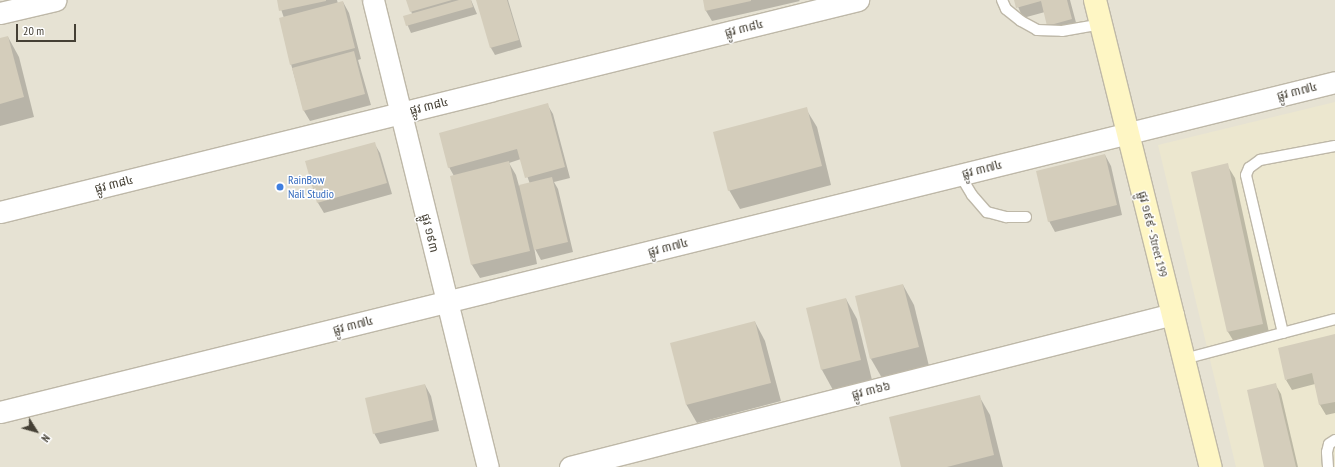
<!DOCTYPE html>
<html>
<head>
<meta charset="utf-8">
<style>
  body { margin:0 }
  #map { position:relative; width:1335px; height:467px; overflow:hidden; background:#f2f0e5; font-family:"PT Sans Narrow","Noto Sans Khmer",sans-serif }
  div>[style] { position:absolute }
  .residential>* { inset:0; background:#e6e2d3 }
  .education>* { inset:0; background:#ece7cf }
  .shadow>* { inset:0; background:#0003 }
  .building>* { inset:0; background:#d4cdbb }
  .roads { filter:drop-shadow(1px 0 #beb8a8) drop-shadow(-1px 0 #beb8a8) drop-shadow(0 1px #beb8a8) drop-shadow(0 -1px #beb8a8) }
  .lane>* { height:10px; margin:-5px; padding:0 5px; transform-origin:5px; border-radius:5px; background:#fff }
  .street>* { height:21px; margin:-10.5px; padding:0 10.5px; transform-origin:10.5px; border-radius:10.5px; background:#fff }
  .secondary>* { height:22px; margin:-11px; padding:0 11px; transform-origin:11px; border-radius:11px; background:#fef6c4 }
  .dots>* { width:11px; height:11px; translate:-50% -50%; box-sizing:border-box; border:2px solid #fff; border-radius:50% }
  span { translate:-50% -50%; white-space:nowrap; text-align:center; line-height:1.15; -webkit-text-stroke:3px #fff; paint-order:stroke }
  .street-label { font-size:12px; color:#454035 }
  .shop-label { font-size:12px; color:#366cbe }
  .left { translate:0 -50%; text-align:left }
  .north { position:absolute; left:16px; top:411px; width:40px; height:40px; -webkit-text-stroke:3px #fff; paint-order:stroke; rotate:127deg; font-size:11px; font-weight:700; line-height:16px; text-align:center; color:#454035 }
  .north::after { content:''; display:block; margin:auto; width:14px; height:18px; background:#454035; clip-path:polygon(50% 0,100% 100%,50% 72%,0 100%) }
  .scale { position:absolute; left:16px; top:24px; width:60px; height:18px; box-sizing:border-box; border:2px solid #454035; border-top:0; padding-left:5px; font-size:12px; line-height:14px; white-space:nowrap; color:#454035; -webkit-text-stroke:3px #fff; paint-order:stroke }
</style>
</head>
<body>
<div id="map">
  <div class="residential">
    <div style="clip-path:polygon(0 0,1335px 0,1335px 467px,0 467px)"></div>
  </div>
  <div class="education">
    <div style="clip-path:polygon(1335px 102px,1335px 467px,1236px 467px,1158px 145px)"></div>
  </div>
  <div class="shadow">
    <div style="clip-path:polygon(278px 0,337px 0,338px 4px,343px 2px,349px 13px,361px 59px,358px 60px,371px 105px,310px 121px,304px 111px,291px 64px,284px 18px)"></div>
    <div style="clip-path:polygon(408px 0,471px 0,477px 14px,411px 33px,404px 17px,412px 14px)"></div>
    <div style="clip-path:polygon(477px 0,508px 0,522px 47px,495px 55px,491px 48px)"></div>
    <div style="clip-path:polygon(704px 0,799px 0,800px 1px,712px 21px,706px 11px)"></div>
    <div style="clip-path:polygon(1015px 0,1070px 0,1078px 30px,1054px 36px,1048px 25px,1045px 12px,1023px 18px)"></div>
    <div style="clip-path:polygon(8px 37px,19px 57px,34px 117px,0 126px,0 39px)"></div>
    <div style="clip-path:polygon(evenodd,547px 104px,553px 114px,570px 178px,554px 182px,558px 189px,573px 252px,541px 260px,534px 247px,537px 264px,480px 278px,472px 265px,454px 176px,449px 167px,547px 104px,521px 159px,530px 184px,519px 186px,516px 175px,509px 163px,521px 159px)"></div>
    <div style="clip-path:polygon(806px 109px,817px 127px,831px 185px,740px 209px,729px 190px)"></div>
    <div style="clip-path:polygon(374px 143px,380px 153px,392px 194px,324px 213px,318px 203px,306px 162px)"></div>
    <div style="clip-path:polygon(1105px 155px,1111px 166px,1122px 215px,1055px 232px,1049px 221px)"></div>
    <div style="clip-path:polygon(1227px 165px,1235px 178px,1270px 337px,1236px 345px,1228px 332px)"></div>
    <div style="clip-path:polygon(903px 285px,914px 305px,929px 366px,882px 378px,871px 359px)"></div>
    <div style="clip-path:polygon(846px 299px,857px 319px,872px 380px,833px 390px,822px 370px,807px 309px)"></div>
    <div style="clip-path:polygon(755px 322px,765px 341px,781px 401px,697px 423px,686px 404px)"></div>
    <div style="clip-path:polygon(1335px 335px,1335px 413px,1326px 415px,1320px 405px,1315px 384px,1292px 390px,1286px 380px)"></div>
    <div style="clip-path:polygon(1275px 384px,1281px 394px,1298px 467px,1265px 467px)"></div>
    <div style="clip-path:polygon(425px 385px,431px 396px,439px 431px,380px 444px,374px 433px)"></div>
    <div style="clip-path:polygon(979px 396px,990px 415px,1003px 467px,902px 467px)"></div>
  </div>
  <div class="building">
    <div style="clip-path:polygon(277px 0,326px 0,326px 1px,279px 11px)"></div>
    <div style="clip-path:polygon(406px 0,452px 0,410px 12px)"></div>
    <div style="clip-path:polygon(459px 0,471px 0,473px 7px,406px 26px,403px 16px)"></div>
    <div style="clip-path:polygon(476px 0,507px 0,519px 40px,490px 48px)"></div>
    <div style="clip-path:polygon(703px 0,751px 0,751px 1px,705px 11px)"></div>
    <div style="clip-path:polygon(1014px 0,1067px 0,1072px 19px,1047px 26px,1041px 1px,1016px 8px)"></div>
    <div style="clip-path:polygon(343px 1px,355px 48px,290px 65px,279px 18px)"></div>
    <div style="clip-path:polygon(8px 36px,24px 97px,0 104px,0 38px)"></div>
    <div style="clip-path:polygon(354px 51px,365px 94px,303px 111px,292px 68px)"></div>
    <div style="clip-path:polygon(548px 103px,565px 167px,525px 178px,517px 149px,448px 168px,439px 133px)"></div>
    <div style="clip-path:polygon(807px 107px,822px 166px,728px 191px,713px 132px)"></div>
    <div style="clip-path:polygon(375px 142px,387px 183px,317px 203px,305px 161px)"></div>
    <div style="clip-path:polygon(1105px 154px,1117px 205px,1048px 222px,1036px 171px)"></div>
    <div style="clip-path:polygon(509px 161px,530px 251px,471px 265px,450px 176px)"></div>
    <div style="clip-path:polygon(1228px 163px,1263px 324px,1227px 332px,1191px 172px)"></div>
    <div style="clip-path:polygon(552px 177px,568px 242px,534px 250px,519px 185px)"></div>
    <div style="clip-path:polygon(903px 284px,919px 347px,870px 359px,855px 296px)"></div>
    <div style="clip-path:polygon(846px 298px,861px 360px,821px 370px,806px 308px)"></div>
    <div style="clip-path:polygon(755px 321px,771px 383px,686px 405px,670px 343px)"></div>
    <div style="clip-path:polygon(1335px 334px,1335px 402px,1319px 405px,1312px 373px,1285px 380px,1278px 348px)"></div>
    <div style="clip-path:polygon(1276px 383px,1296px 467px,1264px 467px,1247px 390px)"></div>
    <div style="clip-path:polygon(425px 384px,433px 420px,373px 434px,365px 398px)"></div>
    <div style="clip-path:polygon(980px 395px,994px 455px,947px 467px,901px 467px,889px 417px)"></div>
  </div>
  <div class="roads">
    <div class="lane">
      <div style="left:1002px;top:0;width:10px;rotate:66deg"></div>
      <div style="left:1006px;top:9px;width:19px;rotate:39deg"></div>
      <div style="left:1021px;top:21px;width:18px;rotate:29deg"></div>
      <div style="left:1037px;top:30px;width:25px;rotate:2deg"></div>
      <div style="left:1062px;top:31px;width:40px;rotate:-10deg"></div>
      <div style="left:960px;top:175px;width:23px;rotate:59deg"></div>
      <div style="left:972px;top:195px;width:23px;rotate:49deg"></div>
      <div style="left:987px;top:212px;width:20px;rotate:15deg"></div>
      <div style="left:1006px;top:217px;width:20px"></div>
      <div style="left:1283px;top:333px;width:162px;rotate:-103.2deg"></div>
      <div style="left:1246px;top:175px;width:8px;rotate:-67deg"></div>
      <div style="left:1249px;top:168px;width:14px;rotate:-36deg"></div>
      <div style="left:1260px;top:160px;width:76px;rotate:-10.6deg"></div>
      <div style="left:1184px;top:359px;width:156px;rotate:-14.8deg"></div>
      <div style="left:1328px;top:467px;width:15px;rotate:-94deg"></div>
      <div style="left:1327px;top:452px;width:8px;rotate:-76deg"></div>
      <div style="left:1329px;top:444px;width:7px;rotate:-34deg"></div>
    </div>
    <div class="street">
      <div style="left:373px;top:0;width:481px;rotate:76.2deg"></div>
      <div style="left:0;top:13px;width:57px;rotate:-13.1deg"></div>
      <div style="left:0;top:212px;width:884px;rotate:-13.88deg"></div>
      <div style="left:0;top:412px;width:1375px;rotate:-13.88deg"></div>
      <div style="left:570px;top:467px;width:622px;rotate:-14.24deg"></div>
    </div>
    <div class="secondary">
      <div style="left:1095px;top:0;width:481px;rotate:76.1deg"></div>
    </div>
  </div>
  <div class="dots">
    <div style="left:280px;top:187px;background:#3f7fe0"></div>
  </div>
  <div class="street-label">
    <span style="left:744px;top:28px;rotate:-14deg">ផ្លូវ ៣៨៤</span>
    <span style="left:1297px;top:91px;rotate:-14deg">ផ្លូវ ៣៧៤</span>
    <span style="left:429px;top:106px;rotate:-14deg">ផ្លូវ ៣៨៤</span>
    <span style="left:982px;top:169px;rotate:-14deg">ផ្លូវ ៣៧៤</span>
    <span style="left:114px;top:184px;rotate:-14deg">ផ្លូវ ៣៨៤</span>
    <span style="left:430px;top:233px;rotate:76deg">ផ្លូវ ១៩៣</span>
    <span style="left:1153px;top:234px;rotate:76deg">ផ្លូវ ១៩៩ - Street 199</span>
    <span style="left:668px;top:247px;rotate:-14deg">ផ្លូវ ៣៧៤</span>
    <span style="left:353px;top:325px;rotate:-14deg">ផ្លូវ ៣៧៤</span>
    <span style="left:871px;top:390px;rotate:-14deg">ផ្លូវ ៣៦៦</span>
  </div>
  <div class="shop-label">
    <span class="left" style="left:288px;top:187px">RainBow<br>Nail Studio</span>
  </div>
  <div class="north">N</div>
  <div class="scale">20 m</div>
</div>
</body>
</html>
